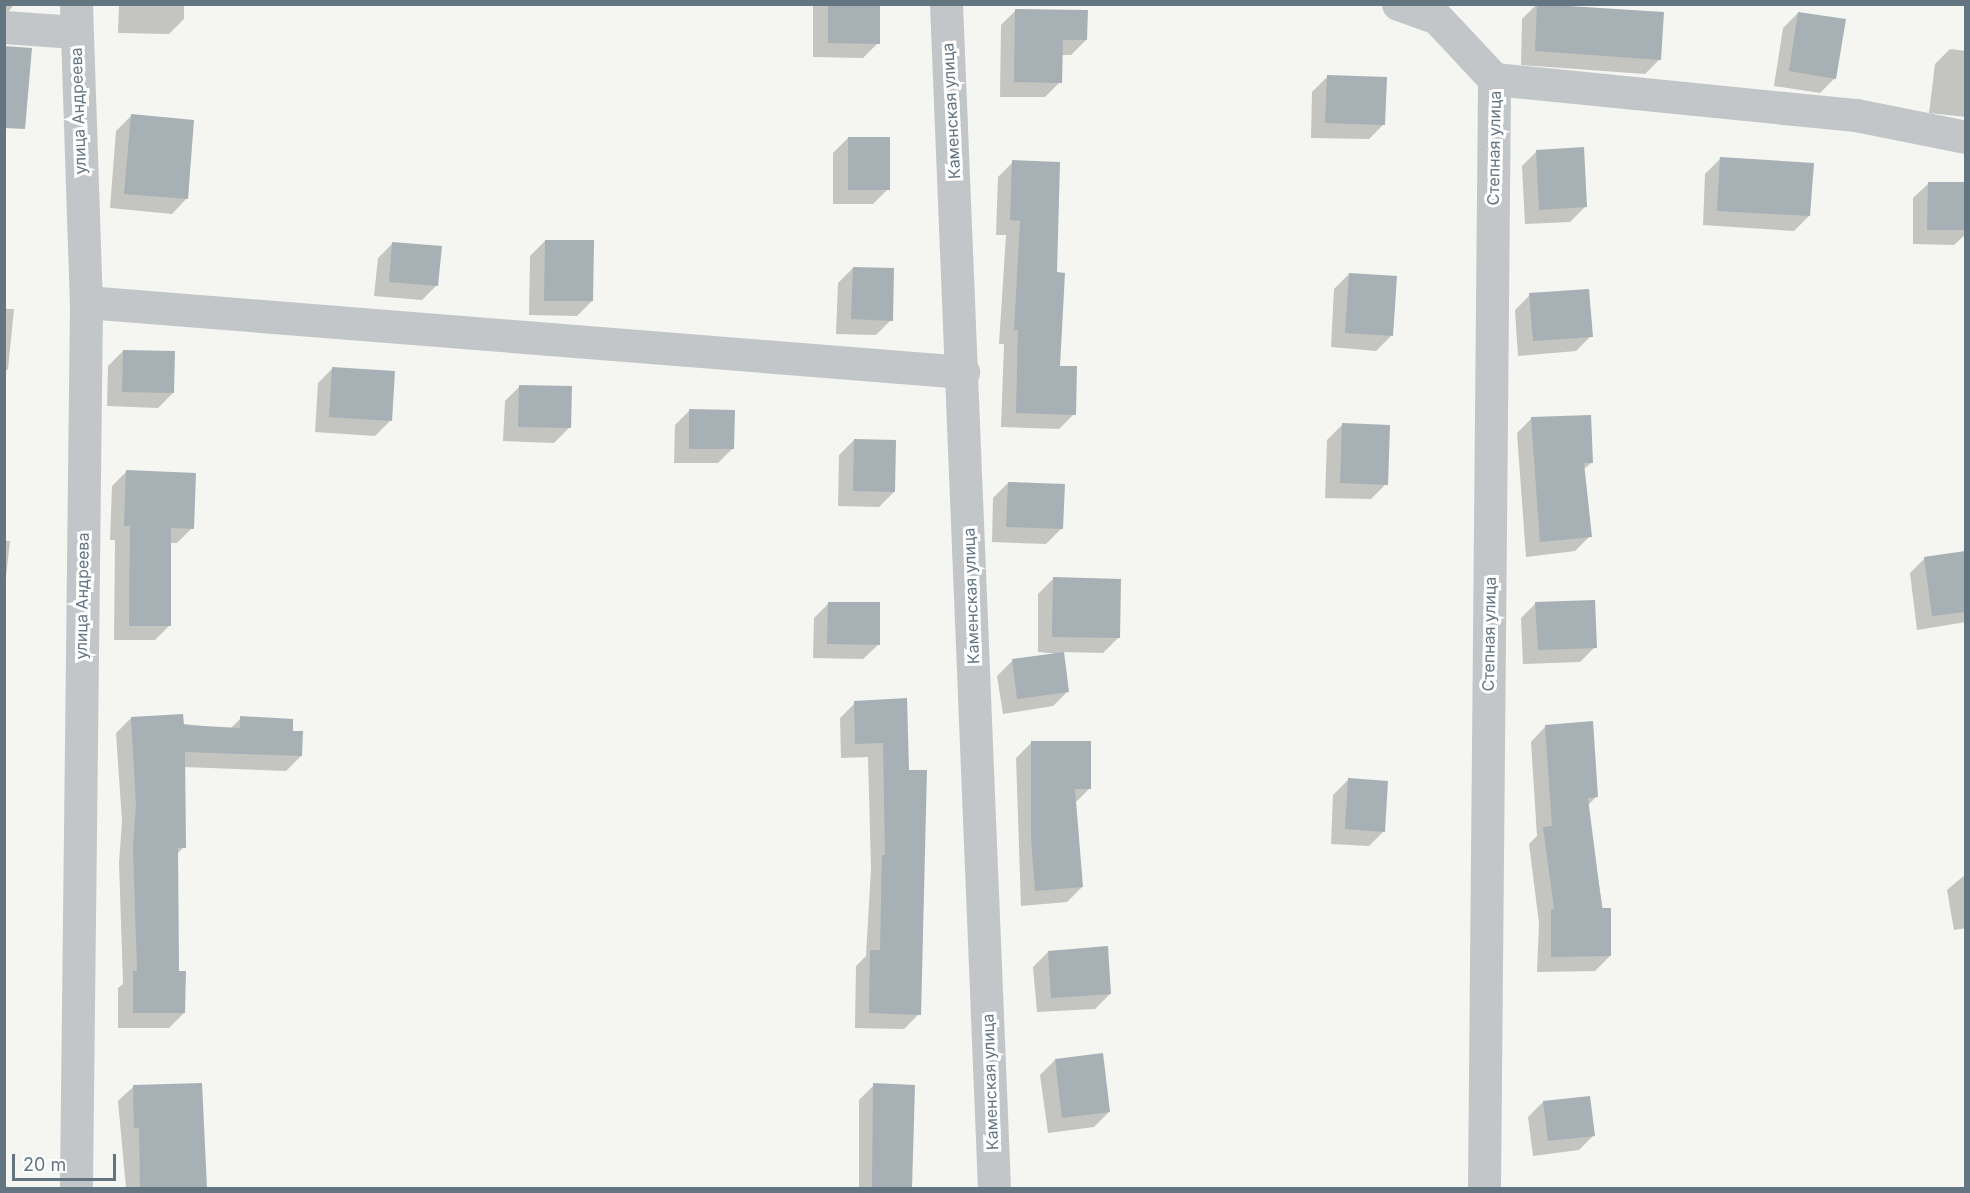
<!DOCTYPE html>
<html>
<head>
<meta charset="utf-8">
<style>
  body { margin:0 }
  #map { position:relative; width:1970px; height:1193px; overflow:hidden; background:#f5f5f1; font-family:Inter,sans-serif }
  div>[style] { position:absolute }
  .shadow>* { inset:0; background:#0003 }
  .building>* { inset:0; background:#a7b0b4 }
  .street>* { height:33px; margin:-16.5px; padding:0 16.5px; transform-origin:16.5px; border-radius:16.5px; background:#c2c6c9 }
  span { translate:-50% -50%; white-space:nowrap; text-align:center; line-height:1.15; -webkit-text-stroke:6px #fff; paint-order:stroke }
  .street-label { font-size:16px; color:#647582 }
  .frame { position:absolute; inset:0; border:6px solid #647582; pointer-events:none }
  .scale { position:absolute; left:12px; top:1154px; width:104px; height:27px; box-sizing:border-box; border:3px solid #647582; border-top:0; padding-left:8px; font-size:18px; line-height:21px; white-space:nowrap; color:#647582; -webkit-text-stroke:4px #fff; paint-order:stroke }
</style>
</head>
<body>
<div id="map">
  <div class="shadow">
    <div style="clip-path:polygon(4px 4px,14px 4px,4px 18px)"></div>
    <div style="clip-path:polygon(119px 4px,184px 4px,184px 19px,169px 34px,118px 33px)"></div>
    <div style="clip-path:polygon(813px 4px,879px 4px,878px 43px,863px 58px,813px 57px)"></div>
    <div style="clip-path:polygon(1537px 4px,1660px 59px,1645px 74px,1521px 65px,1522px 19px)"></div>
    <div style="clip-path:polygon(1016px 10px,1086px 40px,1071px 55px,1061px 55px,1060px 82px,1045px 97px,1000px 97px,1001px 25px)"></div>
    <div style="clip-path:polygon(1798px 13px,1835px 78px,1820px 93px,1774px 86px,1783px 28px)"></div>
    <div style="clip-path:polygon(1950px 49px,1966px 51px,1966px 117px,1929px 113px,1935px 64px)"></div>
    <div style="clip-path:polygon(1327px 77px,1384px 124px,1369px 139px,1311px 138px,1312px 92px)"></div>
    <div style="clip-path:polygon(131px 116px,187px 198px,172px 214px,110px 208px,116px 131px)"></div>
    <div style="clip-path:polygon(848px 138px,888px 189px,873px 204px,833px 204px,833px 153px)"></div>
    <div style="clip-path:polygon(1537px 151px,1585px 207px,1570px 222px,1525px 224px,1522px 166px)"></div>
    <div style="clip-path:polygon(1720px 159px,1809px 216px,1794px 231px,1703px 225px,1705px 174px)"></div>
    <div style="clip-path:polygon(1013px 162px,1055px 274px,1058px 367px,1074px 414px,1059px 429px,1001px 427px,1004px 344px,999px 344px,1006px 235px,996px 235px,998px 177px)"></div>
    <div style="clip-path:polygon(1929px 183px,1966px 184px,1966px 234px,1954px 245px,1913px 244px,1913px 198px)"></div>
    <div style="clip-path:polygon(545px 241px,592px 301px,577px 316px,529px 315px,530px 256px)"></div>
    <div style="clip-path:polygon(393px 243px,437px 285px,422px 300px,374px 296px,378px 258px)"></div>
    <div style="clip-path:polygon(853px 268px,891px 320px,876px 335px,836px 334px,838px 283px)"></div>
    <div style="clip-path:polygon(1349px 274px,1391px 336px,1376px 351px,1331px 347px,1334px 289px)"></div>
    <div style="clip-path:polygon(1530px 295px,1591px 336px,1576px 351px,1518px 356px,1515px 310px)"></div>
    <div style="clip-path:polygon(4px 309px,14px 309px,8px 369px,4px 373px)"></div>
    <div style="clip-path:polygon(123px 351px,173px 393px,158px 408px,107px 406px,108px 366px)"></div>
    <div style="clip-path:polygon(333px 368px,390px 421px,375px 436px,315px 432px,318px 383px)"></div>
    <div style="clip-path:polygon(520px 386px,569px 428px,554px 443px,503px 441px,505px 401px)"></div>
    <div style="clip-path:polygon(690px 410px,733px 448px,718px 463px,674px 463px,675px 425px)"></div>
    <div style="clip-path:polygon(1532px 418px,1591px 463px,1583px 470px,1590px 536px,1575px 551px,1526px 557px,1517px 433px)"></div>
    <div style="clip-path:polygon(1342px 425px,1386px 484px,1371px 499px,1325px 498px,1327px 440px)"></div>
    <div style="clip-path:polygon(854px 440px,894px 492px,879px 507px,838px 506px,839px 455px)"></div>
    <div style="clip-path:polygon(127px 471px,192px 528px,177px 543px,170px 543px,170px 625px,155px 640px,114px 640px,115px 540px,110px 540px,112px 486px)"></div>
    <div style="clip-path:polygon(1008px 483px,1061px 529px,1046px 544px,992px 542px,993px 498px)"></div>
    <div style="clip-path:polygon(4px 541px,10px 541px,4px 595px)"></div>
    <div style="clip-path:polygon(1966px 553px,1966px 622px,1917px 630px,1910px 573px,1925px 558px)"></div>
    <div style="clip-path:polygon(1053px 579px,1118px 638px,1103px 653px,1062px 652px,1068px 691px,1053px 706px,1003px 714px,997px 676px,1012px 661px,1060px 654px,1038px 652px,1038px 594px)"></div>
    <div style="clip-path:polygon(829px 603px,879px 644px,863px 659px,813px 658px,814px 618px)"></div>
    <div style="clip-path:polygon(1536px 603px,1595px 647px,1580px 662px,1523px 664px,1521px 618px)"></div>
    <div style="clip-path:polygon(905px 700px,919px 1014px,904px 1029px,855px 1028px,856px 966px,866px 956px,871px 868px,868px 757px,841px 758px,840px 718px,855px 703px)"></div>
    <div style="clip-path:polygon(131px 718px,230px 729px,241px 718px,291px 732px,301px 756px,286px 771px,184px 767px,184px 847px,176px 855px,178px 973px,184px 1013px,169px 1028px,118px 1028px,118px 988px,123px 984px,119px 863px,122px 821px,116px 733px)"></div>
    <div style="clip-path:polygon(1546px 726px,1596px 797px,1587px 806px,1610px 956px,1595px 971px,1537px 972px,1539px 923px,1529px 844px,1537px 836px,1531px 742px)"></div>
    <div style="clip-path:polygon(1031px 743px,1089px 789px,1074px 804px,1082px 887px,1067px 902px,1021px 906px,1016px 758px)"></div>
    <div style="clip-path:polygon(1348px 780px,1384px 831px,1369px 846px,1331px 844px,1333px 795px)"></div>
    <div style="clip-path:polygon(1966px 874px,1966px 928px,1954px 930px,1947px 890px)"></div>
    <div style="clip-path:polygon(1048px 952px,1110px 994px,1095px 1009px,1037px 1012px,1033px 967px)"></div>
    <div style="clip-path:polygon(1055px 1060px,1109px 1112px,1094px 1127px,1048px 1133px,1040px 1075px)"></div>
    <div style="clip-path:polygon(201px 1084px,205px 1188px,126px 1188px,118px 1101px,134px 1086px)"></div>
    <div style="clip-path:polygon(874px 1085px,910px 1182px,911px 1188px,859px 1188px,859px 1100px)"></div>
    <div style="clip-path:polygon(1543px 1102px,1594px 1135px,1579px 1150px,1533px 1156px,1528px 1117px)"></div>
  </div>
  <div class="building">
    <div style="clip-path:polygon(828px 4px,880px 4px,880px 44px,828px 43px)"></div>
    <div style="clip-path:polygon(1537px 4px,1664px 12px,1661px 60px,1535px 51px)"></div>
    <div style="clip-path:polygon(1015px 9px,1088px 10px,1087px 40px,1063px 40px,1062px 83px,1014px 82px)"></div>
    <div style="clip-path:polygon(1798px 12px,1846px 19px,1836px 79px,1789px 71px)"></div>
    <div style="clip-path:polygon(4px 46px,32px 48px,25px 129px,4px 128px)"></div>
    <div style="clip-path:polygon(1327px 75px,1387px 77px,1385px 125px,1325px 123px)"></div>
    <div style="clip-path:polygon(131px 114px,194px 120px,188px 199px,124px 194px)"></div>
    <div style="clip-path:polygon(848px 137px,890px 137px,890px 190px,848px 190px)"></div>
    <div style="clip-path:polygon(1584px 147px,1587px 207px,1539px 210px,1536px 150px)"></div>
    <div style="clip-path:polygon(1720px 157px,1814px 163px,1810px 216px,1717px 211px)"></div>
    <div style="clip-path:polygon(1012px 160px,1060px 162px,1057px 272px,1065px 273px,1060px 366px,1077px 366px,1076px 415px,1016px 413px,1018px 330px,1014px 330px,1020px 221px,1010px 220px)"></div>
    <div style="clip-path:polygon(1928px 182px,1965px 182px,1965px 230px,1927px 230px)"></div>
    <div style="clip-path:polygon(545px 240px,594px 240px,593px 301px,544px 301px)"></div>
    <div style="clip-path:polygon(392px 242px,442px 246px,438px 286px,389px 282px)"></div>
    <div style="clip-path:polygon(853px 267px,894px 268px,893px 321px,851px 319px)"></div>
    <div style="clip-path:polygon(1349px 273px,1397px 276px,1393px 336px,1345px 333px)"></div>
    <div style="clip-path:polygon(1589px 289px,1593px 337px,1533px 341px,1529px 293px)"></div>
    <div style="clip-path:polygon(123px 350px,175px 351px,174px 393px,122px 392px)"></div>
    <div style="clip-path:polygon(332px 367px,395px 371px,392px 421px,329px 417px)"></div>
    <div style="clip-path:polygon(519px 385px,572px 386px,571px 428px,518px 427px)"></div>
    <div style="clip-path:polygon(689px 409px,735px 410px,734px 449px,689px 449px)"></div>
    <div style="clip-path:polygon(1591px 415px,1593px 463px,1584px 463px,1592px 537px,1540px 542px,1531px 417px)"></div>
    <div style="clip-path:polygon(1342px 423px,1390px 425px,1388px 485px,1340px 483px)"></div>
    <div style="clip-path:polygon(854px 439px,896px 440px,895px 492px,853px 491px)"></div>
    <div style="clip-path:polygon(126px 470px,196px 473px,194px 529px,171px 528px,171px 626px,129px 626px,130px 526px,124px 526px)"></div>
    <div style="clip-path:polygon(1008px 482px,1065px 484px,1063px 529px,1006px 527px)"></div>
    <div style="clip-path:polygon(1965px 551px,1965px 612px,1932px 616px,1924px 557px)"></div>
    <div style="clip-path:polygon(1053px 577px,1121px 579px,1120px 638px,1052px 637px)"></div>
    <div style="clip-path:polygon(1595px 600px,1597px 648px,1538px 650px,1535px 602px)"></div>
    <div style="clip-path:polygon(828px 602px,880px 602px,880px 645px,827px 644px)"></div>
    <div style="clip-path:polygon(1064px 652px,1069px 692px,1017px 699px,1012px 659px)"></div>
    <div style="clip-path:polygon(907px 698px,909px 770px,927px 770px,921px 1015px,869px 1013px,870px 950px,880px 950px,882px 855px,885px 855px,883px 743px,855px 744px,854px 701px)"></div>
    <div style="clip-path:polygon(183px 714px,184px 725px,240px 728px,240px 716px,293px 719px,293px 731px,303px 731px,302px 756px,185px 752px,186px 848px,178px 848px,179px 971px,186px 971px,185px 1013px,133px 1013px,133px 971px,137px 971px,133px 847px,136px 805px,131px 717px)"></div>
    <div style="clip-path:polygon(1593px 721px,1598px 797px,1588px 798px,1602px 908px,1611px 908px,1611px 956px,1551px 957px,1551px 909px,1554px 909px,1543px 827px,1552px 826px,1545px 725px)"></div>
    <div style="clip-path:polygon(1031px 741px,1091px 741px,1091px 789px,1075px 789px,1083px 887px,1035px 891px,1031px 837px)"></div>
    <div style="clip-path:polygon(1348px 778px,1388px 781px,1385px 832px,1345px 829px)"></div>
    <div style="clip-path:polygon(1108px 946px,1111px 994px,1051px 998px,1048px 951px)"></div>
    <div style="clip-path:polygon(1103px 1053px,1110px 1112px,1062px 1118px,1055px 1059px)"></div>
    <div style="clip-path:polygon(202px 1083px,207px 1188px,140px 1188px,139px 1128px,134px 1128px,133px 1085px)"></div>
    <div style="clip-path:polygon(873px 1083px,915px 1085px,912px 1188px,872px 1188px)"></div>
    <div style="clip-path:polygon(1590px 1096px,1595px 1136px,1548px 1141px,1543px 1101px)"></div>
  </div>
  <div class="street">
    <div style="left:76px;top:4px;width:298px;rotate:88.1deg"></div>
    <div style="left:86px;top:302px;width:886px;rotate:90.65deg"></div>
    <div style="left:946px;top:4px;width:1185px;rotate:87.68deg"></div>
    <div style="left:1398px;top:4px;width:41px;rotate:19.7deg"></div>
    <div style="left:1437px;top:18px;width:83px;rotate:46.9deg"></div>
    <div style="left:1494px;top:79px;width:364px;rotate:5.7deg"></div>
    <div style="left:1856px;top:115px;width:112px;rotate:11.3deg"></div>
    <div style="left:4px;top:27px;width:71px;rotate:4deg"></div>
    <div style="left:86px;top:302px;width:880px;rotate:4.56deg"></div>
    <div style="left:1484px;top:1188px;width:1109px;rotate:-89.48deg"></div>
  </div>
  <div class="street-label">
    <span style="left:78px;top:111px;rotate:-92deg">улица Андреева</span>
    <span style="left:951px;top:111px;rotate:-93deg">Каменская улица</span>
    <span style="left:1494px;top:148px;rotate:-89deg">Степная улица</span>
    <span style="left:82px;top:596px;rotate:-89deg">улица Андреева</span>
    <span style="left:971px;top:596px;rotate:-92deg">Каменская улица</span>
    <span style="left:1489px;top:634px;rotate:-89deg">Степная улица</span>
    <span style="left:990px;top:1082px;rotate:-92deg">Каменская улица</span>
  </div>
  <div class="frame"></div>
  <div class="scale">20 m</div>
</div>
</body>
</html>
